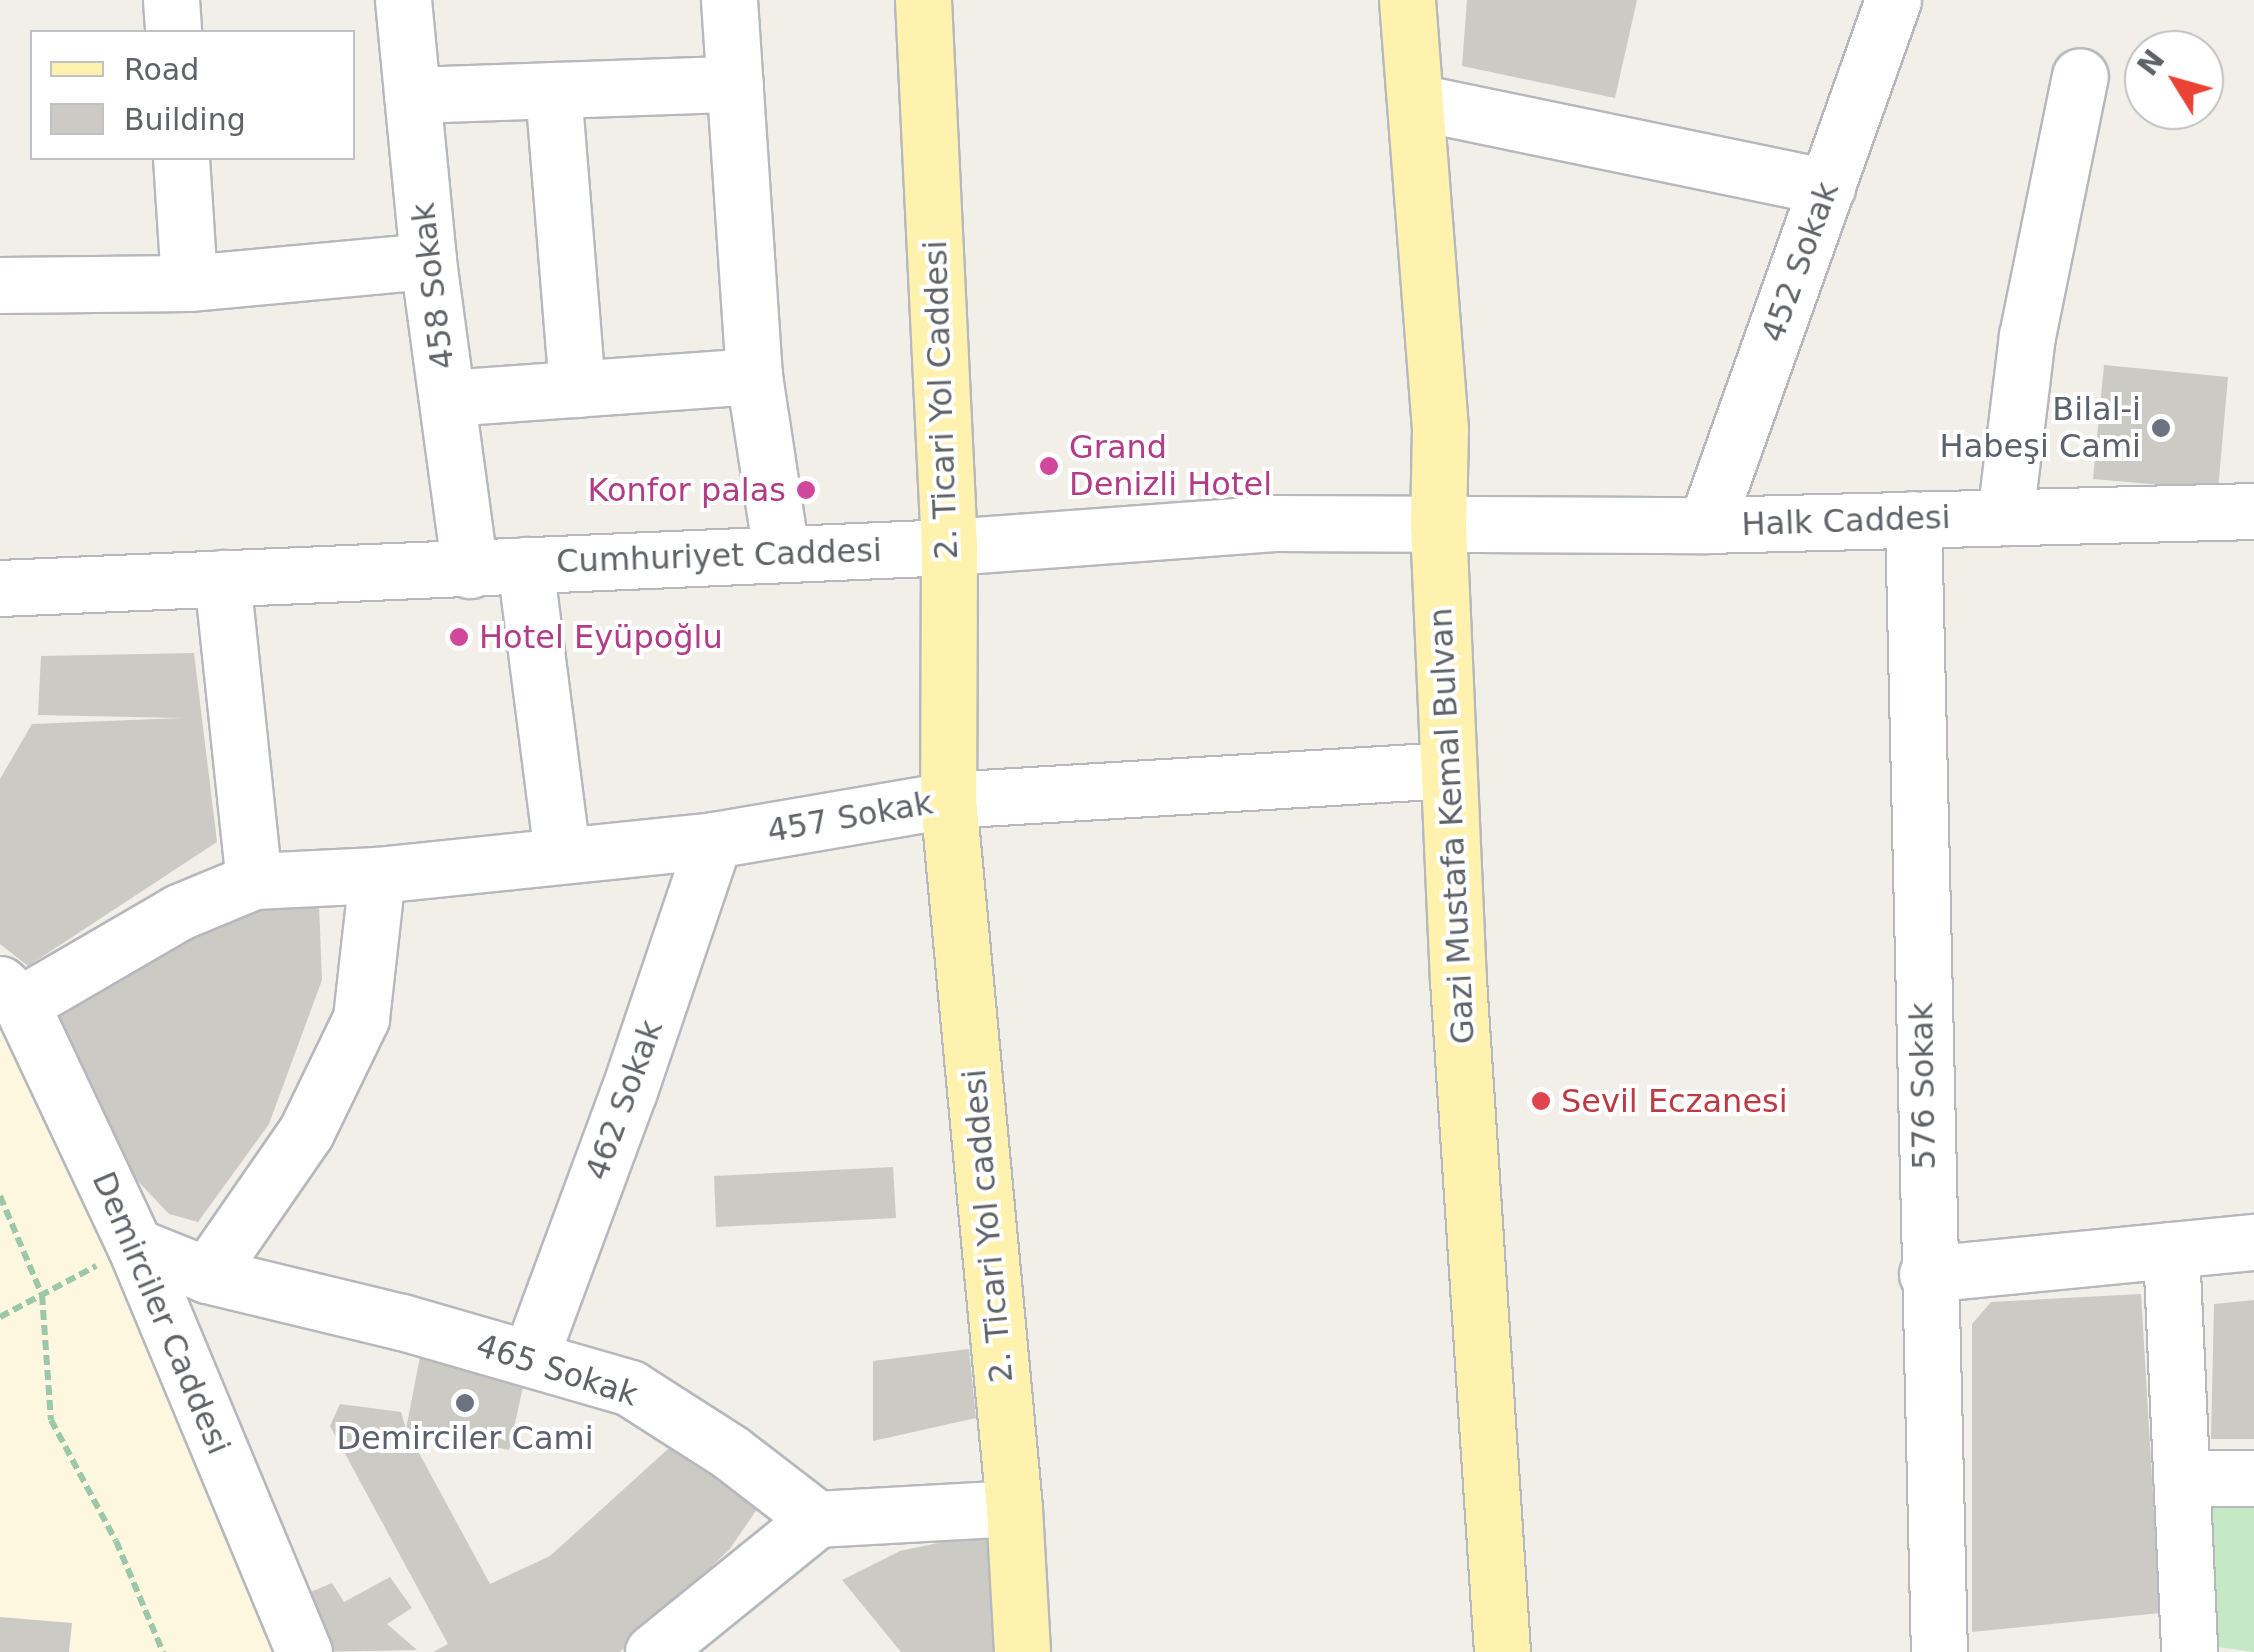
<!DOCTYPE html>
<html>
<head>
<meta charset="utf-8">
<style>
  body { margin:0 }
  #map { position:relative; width:2254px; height:1652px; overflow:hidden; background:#f1efe8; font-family:"DejaVu Sans",sans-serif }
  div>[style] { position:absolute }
  .commercial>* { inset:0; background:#fef7e0 }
  .green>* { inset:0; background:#c5e8c5 }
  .building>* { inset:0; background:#cccac5 }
  .path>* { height:6px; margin-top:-3px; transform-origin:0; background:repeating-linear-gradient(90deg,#9cc7a9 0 10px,transparent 0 15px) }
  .roads { filter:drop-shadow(2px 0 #b5b8bc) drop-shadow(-2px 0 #b5b8bc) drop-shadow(0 2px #b5b8bc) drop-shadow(0 -2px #b5b8bc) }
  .minor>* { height:55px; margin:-27.5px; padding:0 27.5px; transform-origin:27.5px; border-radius:27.5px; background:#fff }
  .major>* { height:55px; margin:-27.5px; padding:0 27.5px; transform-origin:27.5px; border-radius:27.5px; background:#fff2af }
  .dots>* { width:28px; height:28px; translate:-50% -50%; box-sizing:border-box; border:5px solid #fff; border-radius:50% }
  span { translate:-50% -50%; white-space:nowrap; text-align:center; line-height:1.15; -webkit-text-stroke:8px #fff; paint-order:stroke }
  .street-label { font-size:32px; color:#5f6368 }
  .worship-label { font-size:32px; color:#5b616d }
  .right { translate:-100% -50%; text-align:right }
  .hotel-label { font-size:32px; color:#b23c85 }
  .left { translate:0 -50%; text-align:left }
  .health-label { font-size:32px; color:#be3a42 }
  .legend { position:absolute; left:30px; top:30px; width:325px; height:130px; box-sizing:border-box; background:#fff; border:2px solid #bfc1c3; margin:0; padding:12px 18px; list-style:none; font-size:30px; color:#5f6368 }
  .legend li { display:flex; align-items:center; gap:20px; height:50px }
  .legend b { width:50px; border:2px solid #bfc1c3 }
  .north { position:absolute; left:2124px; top:30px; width:100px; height:100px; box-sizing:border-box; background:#fff; border:2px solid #bfc1c3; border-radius:50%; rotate:307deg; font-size:28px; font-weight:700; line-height:40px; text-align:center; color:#5f6368 }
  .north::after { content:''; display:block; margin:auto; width:35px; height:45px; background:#ea4335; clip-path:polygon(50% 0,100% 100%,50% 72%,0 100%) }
</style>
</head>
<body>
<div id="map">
  <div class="commercial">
    <div style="clip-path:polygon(0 989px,304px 1652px,0 1652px)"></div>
  </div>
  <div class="green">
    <div style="clip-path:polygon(2211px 1501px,2254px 1501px,2254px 1652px,2210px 1646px)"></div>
  </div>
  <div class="building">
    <div style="clip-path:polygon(1467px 0,1637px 0,1615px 98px,1462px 66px)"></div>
    <div style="clip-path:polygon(2104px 365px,2228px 377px,2218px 490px,2093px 479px)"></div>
    <div style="clip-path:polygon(194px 653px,217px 842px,28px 966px,0 944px,0 779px,32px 724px,182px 718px,38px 715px,41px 656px)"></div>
    <div style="clip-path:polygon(248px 899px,319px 905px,322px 980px,269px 1124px,198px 1222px,169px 1214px,133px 1176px,104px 1128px,47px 1006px)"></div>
    <div style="clip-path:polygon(893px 1167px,896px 1218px,716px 1227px,714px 1176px)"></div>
    <div style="clip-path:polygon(2141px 1294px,2160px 1613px,1972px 1632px,1972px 1324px,1991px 1302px)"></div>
    <div style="clip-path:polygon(2254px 1300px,2254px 1439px,2211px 1439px,2214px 1304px)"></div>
    <div style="clip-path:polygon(969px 1349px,976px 1418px,873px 1441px,873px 1361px)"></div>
    <div style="clip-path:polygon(420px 1357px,525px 1378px,509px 1450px,406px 1429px)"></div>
    <div style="clip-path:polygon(340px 1404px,401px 1412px,406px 1429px,490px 1584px,550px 1556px,679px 1439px,762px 1502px,729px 1550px,620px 1652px,433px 1652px,448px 1644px,330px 1426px)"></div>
    <div style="clip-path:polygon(981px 1534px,997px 1550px,1002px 1652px,901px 1652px,842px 1580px,900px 1551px)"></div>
    <div style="clip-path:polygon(390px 1577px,412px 1608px,387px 1624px,417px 1650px,313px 1652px,287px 1602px,332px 1583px,344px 1602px)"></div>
    <div style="clip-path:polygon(0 1617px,72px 1623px,69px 1652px,0 1652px)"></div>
  </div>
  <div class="path">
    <div style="left:0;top:1196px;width:108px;rotate:67deg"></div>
    <div style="left:42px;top:1295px;width:125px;rotate:85.9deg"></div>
    <div style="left:51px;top:1420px;width:137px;rotate:61.8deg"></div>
    <div style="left:116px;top:1541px;width:121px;rotate:67.1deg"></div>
    <div style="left:0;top:1317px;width:109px;rotate:-28deg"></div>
  </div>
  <div class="roads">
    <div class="minor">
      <div style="left:171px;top:0;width:32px;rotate:86deg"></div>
      <div style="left:403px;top:0;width:262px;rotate:84.5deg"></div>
      <div style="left:428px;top:261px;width:312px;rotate:82.3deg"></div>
      <div style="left:729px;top:0;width:377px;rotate:86.2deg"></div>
      <div style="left:754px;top:376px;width:178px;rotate:81.3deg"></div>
      <div style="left:553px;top:90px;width:300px;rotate:85.4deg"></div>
      <div style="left:412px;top:95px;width:323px;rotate:-2deg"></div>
      <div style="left:1417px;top:102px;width:419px;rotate:11.7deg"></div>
      <div style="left:181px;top:158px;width:125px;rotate:86.3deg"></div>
      <div style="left:0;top:285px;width:189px;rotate:-0.6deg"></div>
      <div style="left:189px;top:283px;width:240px;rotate:-5.3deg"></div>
      <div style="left:447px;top:398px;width:308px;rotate:-4.1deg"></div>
      <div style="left:2005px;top:517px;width:182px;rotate:-83.1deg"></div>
      <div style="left:2027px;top:336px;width:265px;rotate:-78.5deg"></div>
      <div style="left:1913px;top:519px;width:1133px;rotate:88.69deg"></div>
      <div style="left:1706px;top:525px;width:557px;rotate:-70.39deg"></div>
      <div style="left:525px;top:565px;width:291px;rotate:82.7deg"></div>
      <div style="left:222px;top:578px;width:305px;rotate:84deg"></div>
      <div style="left:0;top:588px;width:950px;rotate:-2.47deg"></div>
      <div style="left:949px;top:547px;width:326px;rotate:-4.2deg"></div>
      <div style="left:1274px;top:523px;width:432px;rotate:0.3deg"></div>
      <div style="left:1706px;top:525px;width:548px;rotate:-1.46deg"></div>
      <div style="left:0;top:984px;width:29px;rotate:44deg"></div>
      <div style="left:21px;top:1004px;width:268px;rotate:64.8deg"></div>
      <div style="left:135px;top:1246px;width:440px;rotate:67.4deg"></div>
      <div style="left:21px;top:1004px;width:183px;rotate:-30.2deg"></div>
      <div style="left:179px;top:912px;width:81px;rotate:-22.5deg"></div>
      <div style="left:254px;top:881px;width:123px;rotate:-2.8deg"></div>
      <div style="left:377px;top:875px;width:339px;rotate:-5.9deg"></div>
      <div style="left:714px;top:840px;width:237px;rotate:-9.7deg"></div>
      <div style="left:948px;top:800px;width:501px;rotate:-3.43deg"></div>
      <div style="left:135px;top:1246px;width:78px;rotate:21.9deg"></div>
      <div style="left:207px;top:1275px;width:201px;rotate:13.6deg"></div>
      <div style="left:402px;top:1322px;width:237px;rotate:16.1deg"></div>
      <div style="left:630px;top:1388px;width:119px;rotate:32.6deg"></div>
      <div style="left:730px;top:1452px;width:110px;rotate:37.6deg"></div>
      <div style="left:817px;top:1519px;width:197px;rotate:-3.2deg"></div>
      <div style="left:2171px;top:1250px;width:402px;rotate:87.4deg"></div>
      <div style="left:1927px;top:1274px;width:329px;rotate:-5.6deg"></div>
      <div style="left:207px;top:1275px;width:174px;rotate:-55.3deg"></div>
      <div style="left:306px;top:1132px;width:127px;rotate:-64.2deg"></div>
      <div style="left:361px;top:1018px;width:144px;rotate:-83.6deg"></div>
      <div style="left:530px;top:1358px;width:285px;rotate:-69.7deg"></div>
      <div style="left:629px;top:1091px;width:265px;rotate:-71.3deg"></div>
      <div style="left:2181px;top:1478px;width:73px"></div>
      <div style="left:653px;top:1652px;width:211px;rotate:-39deg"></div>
    </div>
    <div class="major">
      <div style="left:923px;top:0;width:548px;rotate:87.28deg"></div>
      <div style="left:949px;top:547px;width:253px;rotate:90.2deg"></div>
      <div style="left:948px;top:800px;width:711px;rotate:84.67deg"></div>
      <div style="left:1014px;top:1508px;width:144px;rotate:86.8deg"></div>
      <div style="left:1407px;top:0;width:430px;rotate:85.6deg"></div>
      <div style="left:1440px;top:429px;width:95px;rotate:91.2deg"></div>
      <div style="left:1438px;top:524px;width:456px;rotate:87.5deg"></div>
      <div style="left:1458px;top:980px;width:673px;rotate:86.25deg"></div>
    </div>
  </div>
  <div class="dots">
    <div style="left:2161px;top:428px;background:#6b7280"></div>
    <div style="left:1049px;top:466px;background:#d1479c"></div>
    <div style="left:806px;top:490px;background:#d1479c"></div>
    <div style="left:459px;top:637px;background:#d1479c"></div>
    <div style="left:1541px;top:1101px;background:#e0444e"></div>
    <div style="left:465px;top:1403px;background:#6b7280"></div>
  </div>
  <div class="street-label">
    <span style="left:1800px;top:262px;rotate:-70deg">452 Sokak</span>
    <span style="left:433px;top:286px;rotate:-97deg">458 Sokak</span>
    <span style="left:941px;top:400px;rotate:-92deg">2. Ticari Yol Caddesi</span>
    <span style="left:1846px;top:521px;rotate:-2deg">Halk Caddesi</span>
    <span style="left:719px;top:556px;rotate:-2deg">Cumhuriyet Caddesi</span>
    <span style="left:850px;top:817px;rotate:-10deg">457 Sokak</span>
    <span style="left:1452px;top:826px;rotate:-93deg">Gazi Mustafa Kemal Bulvan</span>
    <span style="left:1923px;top:1086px;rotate:-91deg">576 Sokak</span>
    <span style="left:624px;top:1100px;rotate:-70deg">462 Sokak</span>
    <span style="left:988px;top:1226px;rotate:-95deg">2. Ticari Yol caddesi</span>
    <span style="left:161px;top:1313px;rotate:67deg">Demirciler Caddesi</span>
    <span style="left:557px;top:1370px;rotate:18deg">465 Sokak</span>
  </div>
  <div class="worship-label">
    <span class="right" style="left:2141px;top:428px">Bilal-i<br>Habeşi Cami</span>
    <span style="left:465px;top:1438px">Demirciler Cami</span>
  </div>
  <div class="hotel-label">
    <span class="left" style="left:1069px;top:466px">Grand<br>Denizli Hotel</span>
    <span class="right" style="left:786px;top:490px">Konfor palas</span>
    <span class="left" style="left:479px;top:637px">Hotel Eyüpoğlu</span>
  </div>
  <div class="health-label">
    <span class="left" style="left:1561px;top:1101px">Sevil Eczanesi</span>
  </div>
  <ul class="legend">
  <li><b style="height:12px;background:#fff2af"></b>Road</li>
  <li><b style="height:28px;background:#cccac5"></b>Building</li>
  </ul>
  <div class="north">N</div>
</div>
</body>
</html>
